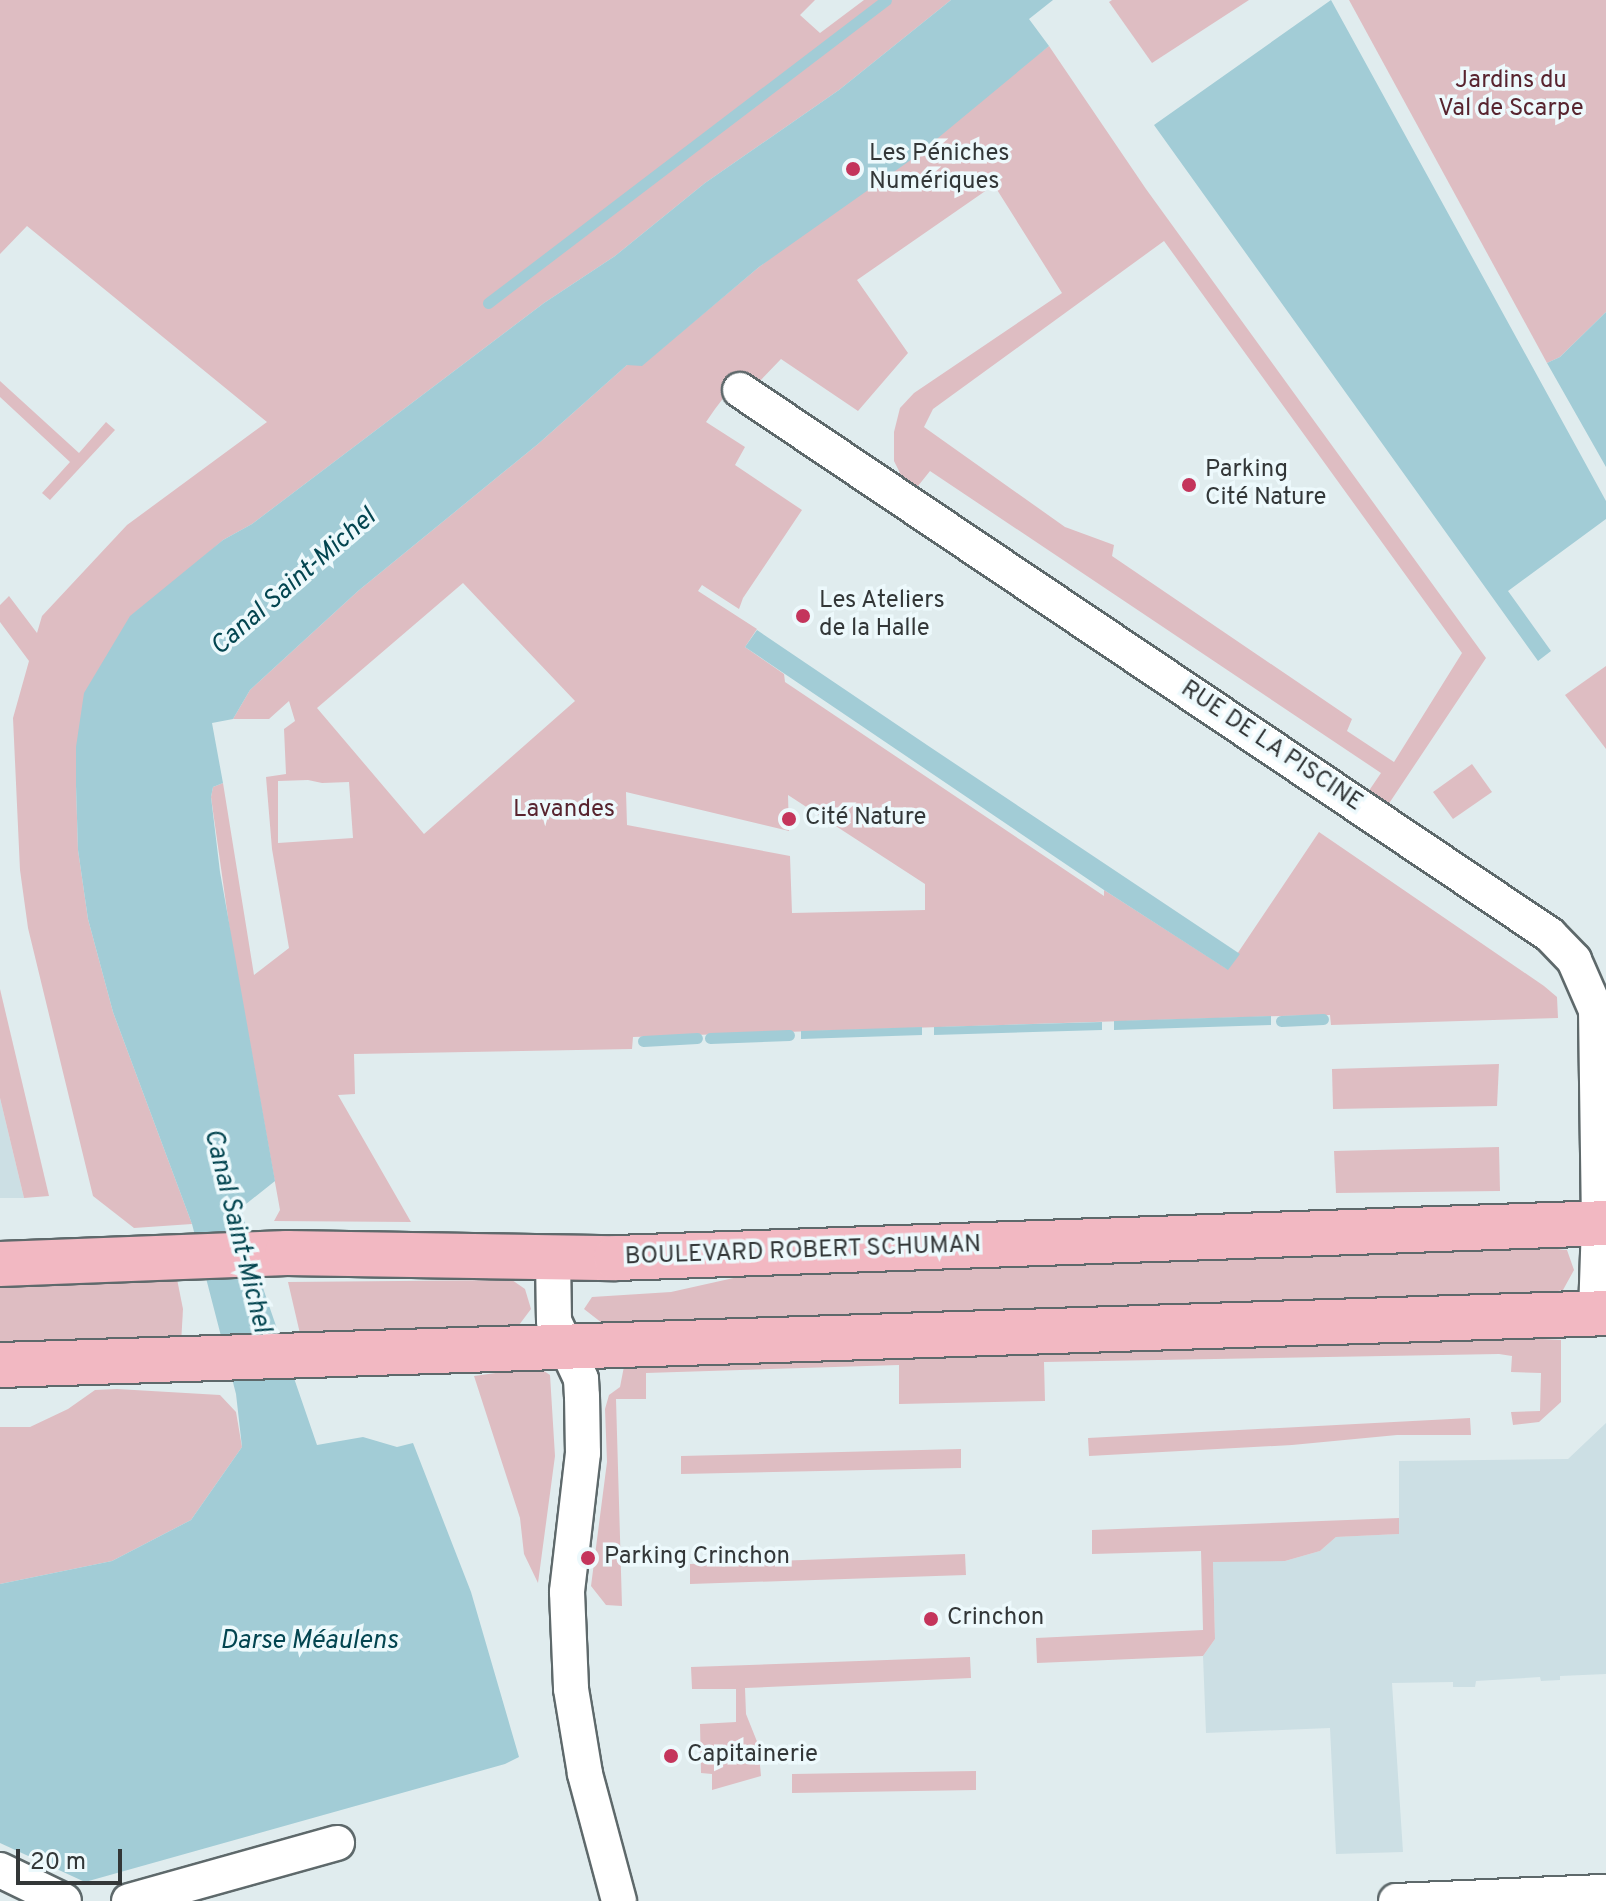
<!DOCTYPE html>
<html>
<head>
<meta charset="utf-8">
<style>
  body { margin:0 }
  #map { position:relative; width:1606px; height:1901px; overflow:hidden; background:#e0ecee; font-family:Overpass,sans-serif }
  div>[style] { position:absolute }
  .built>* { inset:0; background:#ccdfe4 }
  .green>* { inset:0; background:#debdc2 }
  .water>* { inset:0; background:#a2ccd6 }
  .stream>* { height:11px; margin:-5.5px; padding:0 5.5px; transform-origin:5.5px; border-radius:5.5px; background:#a2ccd6 }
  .roads { filter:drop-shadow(2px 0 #5e696b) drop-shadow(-2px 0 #5e696b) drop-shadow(0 2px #5e696b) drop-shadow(0 -2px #5e696b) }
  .minor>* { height:34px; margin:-17px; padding:0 17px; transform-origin:17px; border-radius:17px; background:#fff }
  .major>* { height:44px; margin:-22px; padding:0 22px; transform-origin:22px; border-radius:22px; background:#f2b8c2 }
  .dots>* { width:22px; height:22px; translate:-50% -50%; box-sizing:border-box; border:4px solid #edf9fc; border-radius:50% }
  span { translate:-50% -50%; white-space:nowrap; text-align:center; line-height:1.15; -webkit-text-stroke:7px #edf9fc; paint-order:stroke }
  .park-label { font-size:24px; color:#58242f }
  .poi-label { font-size:24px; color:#333738 }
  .left { translate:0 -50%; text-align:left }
  .street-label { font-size:24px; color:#333738 }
  .water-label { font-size:26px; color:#034550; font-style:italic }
  .scale { position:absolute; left:16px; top:1849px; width:106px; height:36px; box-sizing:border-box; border:4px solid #333738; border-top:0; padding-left:10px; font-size:24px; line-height:28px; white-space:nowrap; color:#333738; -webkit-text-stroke:6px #edf9fc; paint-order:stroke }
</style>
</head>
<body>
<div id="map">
  <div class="built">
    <div style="clip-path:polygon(0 1098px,24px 1198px,0 1198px)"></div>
    <div style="clip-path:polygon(1606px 1423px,1606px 1674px,1560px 1676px,1560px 1680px,1541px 1681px,1540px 1677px,1476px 1681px,1475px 1687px,1453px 1687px,1453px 1682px,1392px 1683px,1403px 1852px,1336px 1854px,1330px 1728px,1206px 1733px,1203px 1656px,1215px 1639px,1213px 1561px,1285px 1561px,1320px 1551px,1336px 1537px,1399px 1534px,1399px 1461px,1568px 1459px)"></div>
  </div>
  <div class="green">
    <div style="clip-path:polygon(0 0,815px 0,800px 15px,820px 33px,864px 0,951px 0,839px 90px,705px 183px,615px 256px,544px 303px,252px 524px,223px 540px,178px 579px,76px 786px,78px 850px,88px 919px,113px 1012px,192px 1224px,134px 1228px,93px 1196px,28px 928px,20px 870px,13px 718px,29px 661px,0 622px,0 605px,9px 596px,37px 633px,42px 616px,127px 525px,267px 422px,27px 226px,0 254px)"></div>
    <div style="clip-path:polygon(1112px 0,1249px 0,1152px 63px,1109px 2px)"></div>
    <div style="clip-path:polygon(1349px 0,1606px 0,1606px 312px,1560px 357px,1547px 363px)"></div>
    <div style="clip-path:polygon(evenodd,1049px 46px,1146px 189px,1486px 658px,1386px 808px,1366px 795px,1381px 773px,930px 471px,914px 491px,905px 483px,894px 461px,894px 432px,900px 408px,914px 393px,1062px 293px,994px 185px,857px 280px,908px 353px,858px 411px,781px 359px,757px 384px,731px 388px,715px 409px,706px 422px,745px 447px,735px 465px,802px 510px,743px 598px,739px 609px,702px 585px,698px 591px,757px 629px,745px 647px,784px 674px,785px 682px,1104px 896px,1104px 890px,1227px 969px,1319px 832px,1544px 986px,1557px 997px,1558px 1018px,1331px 1025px,1330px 1015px,1281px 1016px,633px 1037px,632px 1049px,354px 1054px,355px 1094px,338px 1095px,411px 1222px,274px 1221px,280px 1210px,231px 939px,211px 797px,213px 787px,223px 783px,254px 975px,289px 948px,272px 849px,266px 777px,286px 774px,284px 729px,295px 721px,289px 701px,269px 719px,233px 719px,250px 690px,358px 591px,538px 444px,628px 364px,642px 365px,759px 267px,1049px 46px,1164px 241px,1462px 653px,1394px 762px,1347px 731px,1352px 719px,1112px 556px,1114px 545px,1065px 527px,924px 427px,933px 409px,1164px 241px,1049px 46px,463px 583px,575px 701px,424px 834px,317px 708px,463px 583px,1049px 46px,308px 780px,322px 783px,349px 782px,353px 838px,278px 843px,278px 781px,308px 780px,1049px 46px,626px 792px,789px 831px,788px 795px,925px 884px,925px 910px,792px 913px,790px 856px,627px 825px,626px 792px)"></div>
    <div style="clip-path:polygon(0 381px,79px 453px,106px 422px,115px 430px,50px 500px,42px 493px,70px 462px,0 397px)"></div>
    <div style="clip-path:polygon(1606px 666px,1606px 749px,1565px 695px)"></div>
    <div style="clip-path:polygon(1472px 764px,1492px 792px,1453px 819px,1433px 792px)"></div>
    <div style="clip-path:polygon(0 989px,49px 1196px,24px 1198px,0 1098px)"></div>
    <div style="clip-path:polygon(1499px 1064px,1497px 1106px,1333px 1109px,1332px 1069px)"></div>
    <div style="clip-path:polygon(1499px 1147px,1500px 1191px,1336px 1193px,1334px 1151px)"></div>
    <div style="clip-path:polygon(1538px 1247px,1567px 1250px,1574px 1270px,1563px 1290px,1539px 1295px,602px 1323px,584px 1309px,592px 1297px,671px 1292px,747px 1275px)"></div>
    <div style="clip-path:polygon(177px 1279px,183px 1309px,181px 1344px,0 1349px,0 1283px)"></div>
    <div style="clip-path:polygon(512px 1280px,525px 1289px,531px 1309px,519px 1325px,301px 1338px,288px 1282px)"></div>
    <div style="clip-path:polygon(1425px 1333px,1561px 1340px,1561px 1402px,1539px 1422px,1513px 1425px,1511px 1412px,1540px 1411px,1541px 1373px,1511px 1372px,1512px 1356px,1499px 1354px,1044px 1362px,1045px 1401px,899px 1404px,899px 1365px,646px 1373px,646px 1399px,616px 1399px,622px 1606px,606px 1605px,591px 1586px,607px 1462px,605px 1409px,609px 1395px,620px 1387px,626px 1356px)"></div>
    <div style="clip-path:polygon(538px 1367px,550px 1375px,555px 1456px,538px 1583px,524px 1554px,520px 1518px,474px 1376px)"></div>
    <div style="clip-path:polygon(117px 1389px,220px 1395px,236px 1412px,242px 1447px,191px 1520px,112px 1561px,0 1584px,0 1427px,30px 1427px,68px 1409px,95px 1390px)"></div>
    <div style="clip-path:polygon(1470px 1418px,1471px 1435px,1397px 1435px,1292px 1445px,1089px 1456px,1088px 1438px)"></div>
    <div style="clip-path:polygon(961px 1449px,961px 1468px,681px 1474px,681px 1456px)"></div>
    <div style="clip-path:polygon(1399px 1518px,1399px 1534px,1336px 1537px,1320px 1551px,1285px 1561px,1213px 1562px,1215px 1639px,1203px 1656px,1037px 1663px,1036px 1638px,1203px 1630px,1201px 1551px,1092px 1554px,1092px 1530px)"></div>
    <div style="clip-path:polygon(965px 1554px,966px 1575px,690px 1584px,690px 1564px)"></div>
    <div style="clip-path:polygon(970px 1657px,971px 1678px,745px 1688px,746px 1714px,758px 1744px,761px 1776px,712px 1790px,712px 1774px,701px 1773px,700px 1724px,736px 1722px,736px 1689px,692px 1689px,691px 1667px)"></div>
    <div style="clip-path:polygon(976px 1771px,976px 1790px,792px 1793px,792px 1774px)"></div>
  </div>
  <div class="water">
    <div style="clip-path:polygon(951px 0,1053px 0,1029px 19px,1049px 46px,915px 157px,759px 267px,642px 366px,627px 365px,538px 444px,358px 591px,250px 690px,233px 719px,212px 723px,223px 783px,213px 787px,211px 797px,220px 872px,275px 1181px,241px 1208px,264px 1291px,317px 1445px,363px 1437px,397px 1447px,413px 1443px,471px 1592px,519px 1757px,505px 1764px,85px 1882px,0 1843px,0 1584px,112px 1561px,191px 1520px,242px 1447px,236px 1394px,192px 1224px,113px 1012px,88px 919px,78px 850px,76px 786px,76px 747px,84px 693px,130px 616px,223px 540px,252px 524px,544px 303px,615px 256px,705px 183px,839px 90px)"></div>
    <div style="clip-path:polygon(1331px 0,1606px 501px,1606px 519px,1508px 591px,1551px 651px,1538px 661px,1154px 125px)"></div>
    <div style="clip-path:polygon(1606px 312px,1606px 467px,1547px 363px,1560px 357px)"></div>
    <div style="clip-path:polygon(757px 630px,927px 745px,1240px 954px,1228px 970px,1104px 890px,745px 647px)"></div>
    <div style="clip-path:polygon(1271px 1016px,1271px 1025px,1114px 1030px,1114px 1021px)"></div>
    <div style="clip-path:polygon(1102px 1022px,1102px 1030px,934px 1035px,934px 1027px)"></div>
    <div style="clip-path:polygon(922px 1027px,922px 1035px,801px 1039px,801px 1031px)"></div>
  </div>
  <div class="stream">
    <div style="left:488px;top:303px;width:500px;rotate:-37.28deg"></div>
    <div style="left:1281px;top:1021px;width:42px;rotate:-2.7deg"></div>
    <div style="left:710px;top:1038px;width:79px;rotate:-2.2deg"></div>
    <div style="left:643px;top:1041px;width:54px;rotate:-3.2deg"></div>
  </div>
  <div class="roads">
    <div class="minor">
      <div style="left:740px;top:390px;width:976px;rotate:33.93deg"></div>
      <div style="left:1550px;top:935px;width:35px;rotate:46deg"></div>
      <div style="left:1574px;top:960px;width:55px;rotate:66.3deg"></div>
      <div style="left:1596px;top:1010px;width:213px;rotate:89.2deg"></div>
      <div style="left:1599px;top:1223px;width:90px;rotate:91.9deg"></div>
      <div style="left:553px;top:1258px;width:63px;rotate:89.1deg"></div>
      <div style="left:554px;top:1321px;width:64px;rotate:65deg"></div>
      <div style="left:581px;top:1379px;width:17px;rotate:87deg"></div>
      <div style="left:582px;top:1396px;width:57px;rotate:89deg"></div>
      <div style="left:583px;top:1453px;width:140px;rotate:96.6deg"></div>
      <div style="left:567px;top:1592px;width:97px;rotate:87.6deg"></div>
      <div style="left:571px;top:1689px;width:86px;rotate:80.6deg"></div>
      <div style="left:585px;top:1774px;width:131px;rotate:75deg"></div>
      <div style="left:0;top:1870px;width:71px;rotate:25.8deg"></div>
      <div style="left:129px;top:1901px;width:216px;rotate:-15.6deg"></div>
      <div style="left:1396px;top:1901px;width:210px;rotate:-2.5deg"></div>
    </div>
    <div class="major">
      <div style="left:0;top:1264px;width:287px;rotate:-2.2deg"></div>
      <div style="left:287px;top:1253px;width:329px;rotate:0.9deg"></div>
      <div style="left:616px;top:1258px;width:991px;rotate:-2.02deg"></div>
      <div style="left:0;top:1365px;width:1607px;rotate:-1.85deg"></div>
    </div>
  </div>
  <div class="dots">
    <div style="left:853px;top:169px;background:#c4355c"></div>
    <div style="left:1189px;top:485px;background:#c4355c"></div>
    <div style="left:803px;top:616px;background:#c4355c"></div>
    <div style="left:789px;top:819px;background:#c4355c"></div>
    <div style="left:588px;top:1558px;background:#c4355c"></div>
    <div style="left:931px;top:1619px;background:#c4355c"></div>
    <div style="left:671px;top:1756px;background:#c4355c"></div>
  </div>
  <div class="park-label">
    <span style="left:1511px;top:96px">Jardins du<br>Val de Scarpe</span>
    <span style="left:564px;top:811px">Lavandes</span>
  </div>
  <div class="poi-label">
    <span class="left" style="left:869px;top:169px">Les Péniches<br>Numériques</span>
    <span class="left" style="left:1205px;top:485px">Parking<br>Cité Nature</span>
    <span class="left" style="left:819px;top:616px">Les Ateliers<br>de la Halle</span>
    <span class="left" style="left:805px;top:819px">Cité Nature</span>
    <span class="left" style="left:604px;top:1558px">Parking Crinchon</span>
    <span class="left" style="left:947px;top:1619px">Crinchon</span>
    <span class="left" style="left:687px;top:1756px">Capitainerie</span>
  </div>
  <div class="street-label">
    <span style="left:1271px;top:747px;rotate:34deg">RUE DE LA PISCINE</span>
    <span style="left:803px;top:1252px;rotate:-2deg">BOULEVARD ROBERT SCHUMAN</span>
  </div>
  <div class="water-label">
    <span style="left:294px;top:583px;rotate:-41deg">Canal Saint-Michel</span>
    <span style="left:236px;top:1231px;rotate:76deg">Canal Saint-Michel</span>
    <span style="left:309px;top:1642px">Darse Méaulens</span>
  </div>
  <div class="scale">20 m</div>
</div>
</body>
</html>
